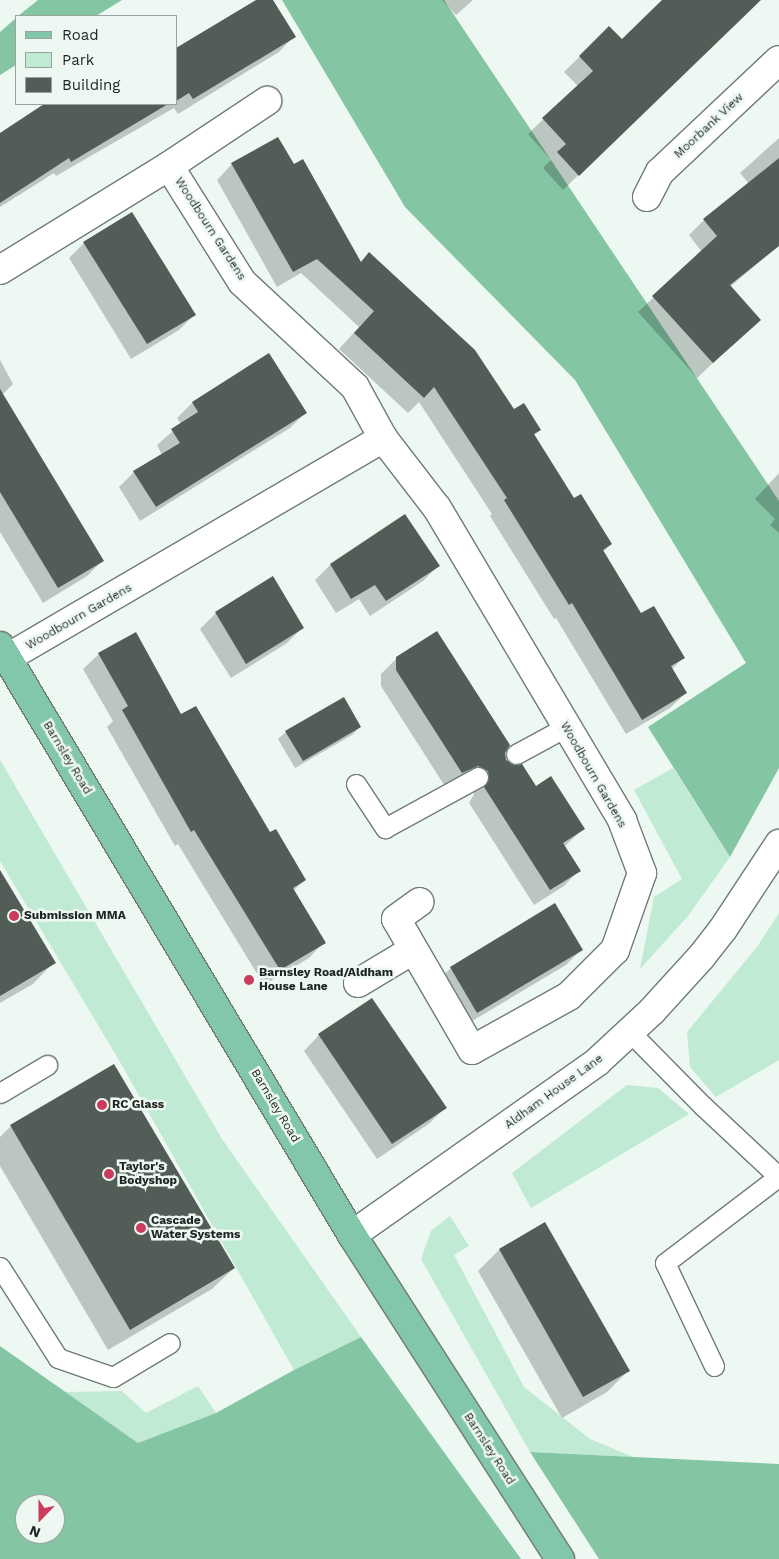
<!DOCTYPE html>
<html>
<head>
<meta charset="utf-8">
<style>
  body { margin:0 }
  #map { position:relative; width:779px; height:1559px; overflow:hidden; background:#ecf8f1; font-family:"Work Sans",sans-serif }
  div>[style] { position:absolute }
  .green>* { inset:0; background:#c0ead3 }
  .forest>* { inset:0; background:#84c5a4 }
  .shadow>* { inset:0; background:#0003 }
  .building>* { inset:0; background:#535d57 }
  .roads { filter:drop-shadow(1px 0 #717b75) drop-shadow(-1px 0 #717b75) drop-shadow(0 1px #717b75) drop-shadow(0 -1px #717b75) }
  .service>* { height:19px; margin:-9.5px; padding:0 9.5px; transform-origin:9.5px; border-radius:9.5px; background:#fff }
  .minor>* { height:28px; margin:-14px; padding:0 14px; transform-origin:14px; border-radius:14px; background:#fff }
  .tertiary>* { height:28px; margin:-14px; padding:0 14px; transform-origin:14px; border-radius:14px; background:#fff }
  .primary>* { height:28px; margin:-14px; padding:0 14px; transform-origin:14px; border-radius:14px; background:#83c7aa }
  .dots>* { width:14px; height:14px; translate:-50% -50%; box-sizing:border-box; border:2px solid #ecf8f1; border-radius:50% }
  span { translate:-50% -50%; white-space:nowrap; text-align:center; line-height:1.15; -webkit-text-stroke:5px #ecf8f1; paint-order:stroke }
  .street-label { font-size:12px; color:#1f2321 }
  .poi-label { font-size:12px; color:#1f2321; font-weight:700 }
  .left { translate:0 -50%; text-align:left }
  .legend { position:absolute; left:15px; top:15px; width:162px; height:90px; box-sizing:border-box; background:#ecf8f1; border:1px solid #9aa39e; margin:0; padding:6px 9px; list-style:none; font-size:15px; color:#1f2321 }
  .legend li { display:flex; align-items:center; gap:10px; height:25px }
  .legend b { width:25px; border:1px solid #9aa39e }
  .north { position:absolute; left:15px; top:1494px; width:50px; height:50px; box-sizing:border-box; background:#ecf8f1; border:1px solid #9aa39e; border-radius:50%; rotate:202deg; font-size:14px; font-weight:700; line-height:20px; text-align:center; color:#1f2321 }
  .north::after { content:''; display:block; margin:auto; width:18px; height:22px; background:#cb3b5d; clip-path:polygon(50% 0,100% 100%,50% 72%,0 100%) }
</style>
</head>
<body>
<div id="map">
  <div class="green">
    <div style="clip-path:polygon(0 760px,222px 1139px,361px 1337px,294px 1370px,120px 1062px,0 861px)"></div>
    <div style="clip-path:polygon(673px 768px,730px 857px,688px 916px,640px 969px,654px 897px,682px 879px,634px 790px)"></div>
    <div style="clip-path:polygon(779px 913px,779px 1060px,716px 1097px,690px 1067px,687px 1032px,757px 947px)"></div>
    <div style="clip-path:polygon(627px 1085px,658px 1088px,689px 1114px,531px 1208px,512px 1173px)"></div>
    <div style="clip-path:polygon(450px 1216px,469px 1246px,454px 1255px,524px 1387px,590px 1439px,633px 1457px,530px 1452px,421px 1259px,431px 1231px)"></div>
    <div style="clip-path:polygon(198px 1386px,216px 1413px,138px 1443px,65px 1392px,122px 1391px,146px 1413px)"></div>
  </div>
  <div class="forest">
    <div style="clip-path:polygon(38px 0,122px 0,96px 16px,18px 16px)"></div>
    <div style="clip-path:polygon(282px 0,444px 0,779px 501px,779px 768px,730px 857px,648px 727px,746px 663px,575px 380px,405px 207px)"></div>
    <div style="clip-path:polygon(16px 18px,16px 65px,0 75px,0 32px)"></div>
    <div style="clip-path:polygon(evenodd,361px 1337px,521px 1559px,0 1559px,0 1346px,138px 1443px,216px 1413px,294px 1370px,361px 1337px,25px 1504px,55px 1504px,55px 1534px,25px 1534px,25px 1504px)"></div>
    <div style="clip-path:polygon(530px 1452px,779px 1464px,779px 1559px,599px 1559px)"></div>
  </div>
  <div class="shadow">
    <div style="clip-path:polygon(258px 0,272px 0,294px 36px,279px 52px,178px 114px,174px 108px,56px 176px,54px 173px,0 207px,0 135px,23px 128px,64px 104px,176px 104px,176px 49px)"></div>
    <div style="clip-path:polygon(442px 0,473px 0,456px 15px)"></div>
    <div style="clip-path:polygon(663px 0,758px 0,563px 190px,543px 168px,551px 160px,528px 134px,578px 86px,564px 72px,609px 28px,622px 41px)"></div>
    <div style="clip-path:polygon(779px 138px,779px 245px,730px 287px,759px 320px,697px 378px,638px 312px,702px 252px,689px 235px,704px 220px,749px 184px,740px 173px)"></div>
    <div style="clip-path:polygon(232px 164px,293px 166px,360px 263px,514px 411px,540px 430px,534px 435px,574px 500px,611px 544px,603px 552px,641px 615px,684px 657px,672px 669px,686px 693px,670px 708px,626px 734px,556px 618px,554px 619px,490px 516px,492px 514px,419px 402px,408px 413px,339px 349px,359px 327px,301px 273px,277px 287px,217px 180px)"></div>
    <div style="clip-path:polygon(84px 243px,194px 315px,179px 330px,131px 359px,69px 258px)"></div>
    <div style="clip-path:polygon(0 360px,13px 384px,2px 395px,102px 561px,87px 576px,43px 603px,0 532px)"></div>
    <div style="clip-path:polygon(192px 403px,305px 413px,290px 428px,140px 521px,119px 487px,134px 472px,162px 455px,157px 445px,181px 424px,177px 418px)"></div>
    <div style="clip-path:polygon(779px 473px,779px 533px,770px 525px,775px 519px,755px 499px)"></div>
    <div style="clip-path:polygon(405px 516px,438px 566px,423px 581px,370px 616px,359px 599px,336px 613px,315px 580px,330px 565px)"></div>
    <div style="clip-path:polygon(273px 578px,302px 628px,287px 643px,231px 678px,200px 629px,216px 613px)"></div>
    <div style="clip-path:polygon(99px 654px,181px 716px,305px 880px,293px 891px,324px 942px,309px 958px,264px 985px,178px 844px,175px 846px,107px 727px,113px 721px,83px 669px)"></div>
    <div style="clip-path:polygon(397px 658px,504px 753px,505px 761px,583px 829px,564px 847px,579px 870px,564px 886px,534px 905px,469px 803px,474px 794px,473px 786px,446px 788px,381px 686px,381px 674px)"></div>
    <div style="clip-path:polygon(360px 727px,352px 735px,295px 768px,278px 739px,286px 732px)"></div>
    <div style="clip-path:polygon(0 872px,54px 962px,33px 984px,0 1003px)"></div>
    <div style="clip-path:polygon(582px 949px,566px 965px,462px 1027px,435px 983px,451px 968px)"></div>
    <div style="clip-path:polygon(372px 1000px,445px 1107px,430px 1123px,377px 1159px,304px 1051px,319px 1035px)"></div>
    <div style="clip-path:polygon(114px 1065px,234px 1268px,212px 1289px,108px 1350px,0 1166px,0 1137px,11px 1126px)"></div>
    <div style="clip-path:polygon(544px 1224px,628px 1371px,607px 1392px,562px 1418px,478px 1271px,499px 1250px)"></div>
  </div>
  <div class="building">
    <div style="clip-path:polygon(256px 0,273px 0,296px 37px,193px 99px,189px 93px,176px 101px,176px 48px)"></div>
    <div style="clip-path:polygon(662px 0,761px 0,579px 176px,557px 152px,566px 144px,542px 118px,593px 71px,579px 56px,609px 26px,622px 39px)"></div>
    <div style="clip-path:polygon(44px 104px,168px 104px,71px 162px,69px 158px,0 203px,0 133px)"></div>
    <div style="clip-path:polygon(278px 137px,294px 164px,303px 159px,361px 262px,369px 252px,475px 350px,514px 409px,524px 403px,541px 430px,534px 434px,574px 498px,581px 494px,612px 544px,603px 550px,641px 613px,654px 606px,685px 658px,671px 666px,687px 693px,642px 720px,572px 603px,569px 605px,504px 500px,507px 498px,434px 387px,424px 398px,354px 333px,374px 311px,317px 259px,293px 272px,231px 163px)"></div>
    <div style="clip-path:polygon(779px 158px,779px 246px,730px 285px,761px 320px,713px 363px,652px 296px,717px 236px,703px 219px)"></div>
    <div style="clip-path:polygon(132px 212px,196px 315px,147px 344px,83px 242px)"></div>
    <div style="clip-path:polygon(269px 353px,307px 413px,156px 507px,133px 471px,180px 443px,171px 429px,198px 412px,192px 402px)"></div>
    <div style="clip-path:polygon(0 389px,104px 561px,58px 588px,0 492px)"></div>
    <div style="clip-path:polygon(405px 514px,440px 566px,386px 601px,375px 585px,351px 599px,330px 564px)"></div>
    <div style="clip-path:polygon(273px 576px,304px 628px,246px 664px,215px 612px)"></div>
    <div style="clip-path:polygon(437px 631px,510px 745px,505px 753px,506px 760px,515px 765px,522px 764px,536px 786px,551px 776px,585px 829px,563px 843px,581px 871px,550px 890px,484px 787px,489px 778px,488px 771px,478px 766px,462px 773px,396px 670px,396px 657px)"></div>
    <div style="clip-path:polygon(136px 632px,181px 714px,196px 706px,270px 832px,276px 829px,306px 880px,293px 888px,326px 943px,280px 970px,194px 830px,191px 832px,122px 710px,128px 706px,98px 653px)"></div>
    <div style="clip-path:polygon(344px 697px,361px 727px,303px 761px,285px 731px)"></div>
    <div style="clip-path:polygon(0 870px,56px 963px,0 996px)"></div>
    <div style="clip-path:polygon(555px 903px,583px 950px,477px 1013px,450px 967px)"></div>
    <div style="clip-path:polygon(372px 998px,447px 1108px,392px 1144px,318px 1034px)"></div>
    <div style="clip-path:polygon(114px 1064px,235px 1268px,130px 1330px,10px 1125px)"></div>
    <div style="clip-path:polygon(545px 1222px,630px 1371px,583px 1397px,499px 1249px)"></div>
  </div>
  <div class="roads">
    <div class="service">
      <div style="left:516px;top:754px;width:57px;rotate:-28.4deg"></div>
      <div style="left:356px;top:784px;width:53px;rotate:56.6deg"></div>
      <div style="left:385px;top:828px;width:106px;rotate:-28.7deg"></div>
      <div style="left:630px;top:1032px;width:104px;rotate:45.4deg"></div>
      <div style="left:703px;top:1106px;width:104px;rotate:43.1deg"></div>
      <div style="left:0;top:1093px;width:55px;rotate:-30.8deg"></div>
      <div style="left:0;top:1267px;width:108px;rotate:57.5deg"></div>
      <div style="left:58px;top:1358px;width:58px;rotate:19.1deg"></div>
      <div style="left:113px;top:1377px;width:66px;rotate:-30.8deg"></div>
      <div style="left:714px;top:1366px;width:114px;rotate:-115.4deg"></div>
      <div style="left:665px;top:1263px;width:142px;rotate:-37.3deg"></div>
    </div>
    <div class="minor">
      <div style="left:169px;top:166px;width:118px;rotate:-33.6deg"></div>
      <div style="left:647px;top:197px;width:28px;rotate:-63deg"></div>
      <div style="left:660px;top:172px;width:163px;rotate:-43.3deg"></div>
      <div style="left:0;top:270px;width:198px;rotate:-31.6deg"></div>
      <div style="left:169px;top:166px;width:137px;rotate:57.8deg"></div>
      <div style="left:242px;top:282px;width:154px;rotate:42.9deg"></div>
      <div style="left:355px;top:387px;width:58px;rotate:61.2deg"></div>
      <div style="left:7px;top:658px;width:436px;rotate:-30.3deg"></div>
      <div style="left:383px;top:438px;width:88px;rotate:52.4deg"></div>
      <div style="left:437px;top:508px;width:363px;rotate:59.3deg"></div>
      <div style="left:622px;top:820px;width:57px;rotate:69.3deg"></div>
      <div style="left:642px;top:873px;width:82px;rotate:109.3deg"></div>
      <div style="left:615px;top:950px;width:65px;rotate:135deg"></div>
      <div style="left:569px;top:996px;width:111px;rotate:150.9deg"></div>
      <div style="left:472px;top:1050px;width:151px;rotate:-120.1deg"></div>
      <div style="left:396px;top:919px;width:29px;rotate:-36deg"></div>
      <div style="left:358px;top:983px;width:64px;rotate:-31deg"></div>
    </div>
    <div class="tertiary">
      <div style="left:352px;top:1235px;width:300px;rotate:-35.2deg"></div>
      <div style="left:597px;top:1062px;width:75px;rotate:-42.8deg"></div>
      <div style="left:652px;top:1011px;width:74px;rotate:-47.7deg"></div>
      <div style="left:702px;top:956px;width:34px;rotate:-52deg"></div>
      <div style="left:723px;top:929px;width:102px;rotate:-56.6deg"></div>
    </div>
    <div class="primary">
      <div style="left:0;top:646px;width:686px;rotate:59.14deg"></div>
      <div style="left:352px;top:1235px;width:385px;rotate:57.3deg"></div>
    </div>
  </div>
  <div class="dots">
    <div style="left:14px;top:916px;background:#cb3b5d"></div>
    <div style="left:249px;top:980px;background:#cb3b5d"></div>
    <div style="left:102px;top:1105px;background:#cb3b5d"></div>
    <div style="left:109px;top:1174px;background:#cb3b5d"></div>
    <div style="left:141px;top:1228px;background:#cb3b5d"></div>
  </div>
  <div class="street-label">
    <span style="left:709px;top:126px;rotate:-43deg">Moorbank View</span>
    <span style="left:210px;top:229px;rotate:57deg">Woodbourn Gardens</span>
    <span style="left:79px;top:617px;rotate:-30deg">Woodbourn Gardens</span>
    <span style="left:67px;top:758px;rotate:59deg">Barnsley Road</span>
    <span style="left:593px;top:775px;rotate:60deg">Woodbourn Gardens</span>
    <span style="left:554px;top:1092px;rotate:-36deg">Aldham House Lane</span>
    <span style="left:275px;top:1106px;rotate:59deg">Barnsley Road</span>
    <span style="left:489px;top:1449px;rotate:57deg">Barnsley Road</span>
  </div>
  <div class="poi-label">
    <span class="left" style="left:24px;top:916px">Submission MMA</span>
    <span class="left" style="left:259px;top:980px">Barnsley Road/Aldham<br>House Lane</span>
    <span class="left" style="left:112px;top:1105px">RC Glass</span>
    <span class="left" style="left:119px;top:1174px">Taylor's<br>Bodyshop</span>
    <span class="left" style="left:151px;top:1228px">Cascade<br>Water Systems</span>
  </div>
  <ul class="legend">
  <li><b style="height:6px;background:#83c7aa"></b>Road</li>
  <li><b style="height:14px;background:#c0ead3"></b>Park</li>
  <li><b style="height:14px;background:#535d57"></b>Building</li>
  </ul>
  <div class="north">N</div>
</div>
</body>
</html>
